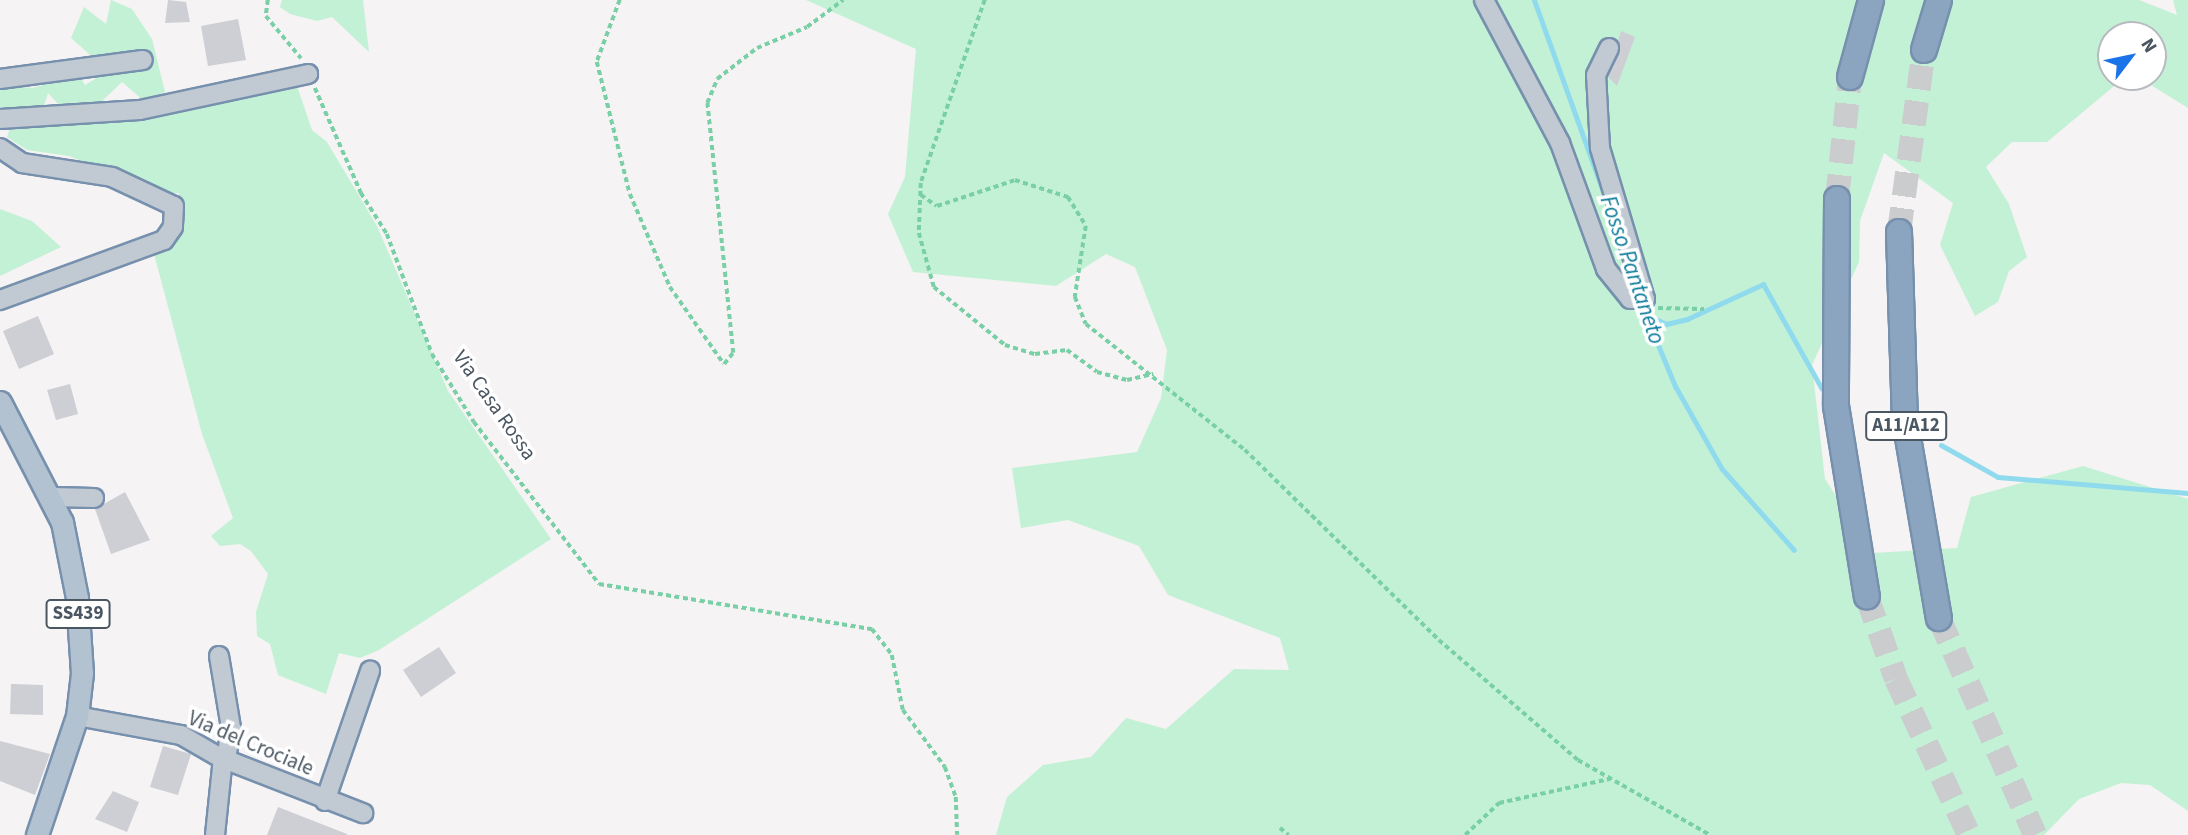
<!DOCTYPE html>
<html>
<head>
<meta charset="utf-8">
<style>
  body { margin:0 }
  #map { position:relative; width:2188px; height:835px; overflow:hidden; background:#f5f3f3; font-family:"Source Sans 3",sans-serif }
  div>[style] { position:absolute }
  .green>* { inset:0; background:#c3f1d5 }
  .stream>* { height:5px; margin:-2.5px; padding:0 2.5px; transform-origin:2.5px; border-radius:2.5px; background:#90daee }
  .building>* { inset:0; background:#cdcfd5 }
  .highway-tunnel>* { height:24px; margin-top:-12px; transform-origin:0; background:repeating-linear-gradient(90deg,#caccce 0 24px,transparent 0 36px) }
  .path>* { height:3.5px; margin-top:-1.75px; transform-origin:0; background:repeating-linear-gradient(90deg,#7ad0a6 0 5px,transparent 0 8.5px) }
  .roads { filter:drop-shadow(2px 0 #7690ad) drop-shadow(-2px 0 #7690ad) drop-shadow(0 2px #7690ad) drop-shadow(0 -2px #7690ad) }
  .minor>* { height:18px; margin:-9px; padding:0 9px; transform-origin:9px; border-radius:9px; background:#c1cad2 }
  .major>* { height:21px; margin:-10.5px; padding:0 10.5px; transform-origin:10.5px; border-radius:10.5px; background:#b3c2d1 }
  .highway>* { height:24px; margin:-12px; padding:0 12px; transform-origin:12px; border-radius:12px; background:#8ba5c1 }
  span { translate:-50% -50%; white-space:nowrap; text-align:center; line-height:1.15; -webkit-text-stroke:7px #fff; paint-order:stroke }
  .shield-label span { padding:2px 5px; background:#fff; border:2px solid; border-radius:5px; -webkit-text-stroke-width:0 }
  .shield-label { font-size:19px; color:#4a5661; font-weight:700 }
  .street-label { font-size:21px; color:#4a5661 }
  .water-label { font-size:23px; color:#0c7c9b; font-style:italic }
  .north { position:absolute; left:2097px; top:21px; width:70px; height:70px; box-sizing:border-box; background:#fff; border:2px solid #b7bbc0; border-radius:50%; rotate:58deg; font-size:19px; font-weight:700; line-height:28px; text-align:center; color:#4a5661 }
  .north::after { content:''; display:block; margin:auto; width:24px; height:32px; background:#1a73e8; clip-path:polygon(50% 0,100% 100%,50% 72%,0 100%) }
</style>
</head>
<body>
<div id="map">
  <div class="green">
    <div style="clip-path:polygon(111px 0,132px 9px,152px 39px,165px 92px,144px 101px,122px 82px,100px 103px,58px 104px,48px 93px,43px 109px,0 107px,0 85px,32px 88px,80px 76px,85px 85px,95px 79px,105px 68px,71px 38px,84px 7px,106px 24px)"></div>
    <div style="clip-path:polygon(282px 0,363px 0,369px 52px,332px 17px,317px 21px,290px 14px,280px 7px)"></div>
    <div style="clip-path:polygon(806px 0,2139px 0,2177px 15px,2173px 0,2188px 0,2188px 108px,2138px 77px,2153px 77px,2153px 35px,2111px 35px,2111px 77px,2125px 77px,2047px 142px,2012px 142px,1986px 167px,2009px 204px,2027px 257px,2009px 271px,1998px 302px,1975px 316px,1940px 245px,1953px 203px,1884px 153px,1860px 221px,1859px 262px,1812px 365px,1825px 479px,1873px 553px,1957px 548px,1971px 497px,2083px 466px,2188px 499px,2188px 811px,2150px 785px,2121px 783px,2079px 799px,2044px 835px,996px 835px,1007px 797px,1043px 765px,1091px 757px,1126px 718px,1166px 729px,1234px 669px,1289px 670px,1280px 638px,1168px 595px,1139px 546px,1068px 520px,1021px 528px,1012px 468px,1137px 452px,1161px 398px,1167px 350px,1135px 267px,1106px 254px,1056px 286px,913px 272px,888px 214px,905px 177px,916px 49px)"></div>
    <div style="clip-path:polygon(277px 86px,297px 86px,312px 130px,327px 142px,377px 226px,448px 391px,551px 539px,379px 650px,360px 658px,339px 653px,326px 694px,278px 675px,270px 644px,257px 636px,256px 612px,268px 574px,251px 551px,240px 544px,220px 546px,211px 536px,233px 518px,202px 434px,154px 254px,182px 233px,185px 203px,178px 193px,163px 193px,69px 156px,27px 150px,7px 137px,11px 125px,113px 122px)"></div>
    <div style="clip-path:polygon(0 209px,32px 221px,61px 247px,0 276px)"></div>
  </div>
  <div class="stream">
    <div style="left:1534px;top:0;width:218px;rotate:70.2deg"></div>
    <div style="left:1641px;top:304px;width:89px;rotate:67.5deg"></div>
    <div style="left:1675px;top:386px;width:95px;rotate:60.5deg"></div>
    <div style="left:1722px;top:469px;width:108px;rotate:48.4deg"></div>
    <div style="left:1649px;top:316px;width:19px;rotate:25deg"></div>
    <div style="left:1666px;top:324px;width:22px;rotate:-13deg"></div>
    <div style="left:1687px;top:319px;width:84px;rotate:-24.7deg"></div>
    <div style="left:1763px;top:284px;width:120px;rotate:60.7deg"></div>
    <div style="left:1941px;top:445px;width:65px;rotate:29.3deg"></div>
    <div style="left:1998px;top:477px;width:191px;rotate:4.8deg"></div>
  </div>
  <div class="building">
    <div style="clip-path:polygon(168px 0,186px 2px,190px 22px,165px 23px)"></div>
    <div style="clip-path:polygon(238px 19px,246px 60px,208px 66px,201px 26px)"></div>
    <div style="clip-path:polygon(1621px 31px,1635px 37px,1617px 86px,1608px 77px)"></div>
    <div style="clip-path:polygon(38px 316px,54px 354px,19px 369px,3px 331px)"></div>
    <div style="clip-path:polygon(70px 384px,78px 414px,56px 420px,47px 390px)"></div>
    <div style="clip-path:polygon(125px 492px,150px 540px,111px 554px,95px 509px)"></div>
    <div style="clip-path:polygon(439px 647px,456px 673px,421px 697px,403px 670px)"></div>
    <div style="clip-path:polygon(11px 684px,43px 685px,43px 715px,10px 714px)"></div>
    <div style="clip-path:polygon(0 741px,50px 754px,35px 795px,0 781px)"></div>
    <div style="clip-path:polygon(163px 746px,191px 754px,178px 795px,150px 787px)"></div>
    <div style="clip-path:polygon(113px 791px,139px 802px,127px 832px,95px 819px)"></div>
    <div style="clip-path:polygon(278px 807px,347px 834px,347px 835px,267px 835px)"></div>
  </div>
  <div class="highway-tunnel">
    <div style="left:1837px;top:199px;width:123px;rotate:-83.9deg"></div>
    <div style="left:1899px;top:232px;width:184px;rotate:-82.2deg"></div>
    <div style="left:1867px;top:597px;width:87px;rotate:70.5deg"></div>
    <div style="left:1896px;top:679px;width:172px;rotate:64.9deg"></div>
    <div style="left:1939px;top:618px;width:237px;rotate:66.1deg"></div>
  </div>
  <div class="path">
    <div style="left:268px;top:0;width:16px;rotate:97deg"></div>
    <div style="left:266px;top:16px;width:55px;rotate:50.2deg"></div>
    <div style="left:620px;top:0;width:66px;rotate:110.4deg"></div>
    <div style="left:597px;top:62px;width:136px;rotate:76deg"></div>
    <div style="left:630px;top:194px;width:101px;rotate:66.7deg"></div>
    <div style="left:670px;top:287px;width:94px;rotate:55deg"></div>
    <div style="left:724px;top:364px;width:14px;rotate:-51deg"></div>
    <div style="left:733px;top:353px;width:251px;rotate:-95.9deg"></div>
    <div style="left:707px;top:103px;width:26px;rotate:-67deg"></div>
    <div style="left:717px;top:79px;width:51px;rotate:-37.8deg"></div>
    <div style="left:757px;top:48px;width:54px;rotate:-22.8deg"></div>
    <div style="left:807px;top:27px;width:45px;rotate:-36.9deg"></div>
    <div style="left:985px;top:0;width:194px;rotate:109.3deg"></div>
    <div style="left:921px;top:183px;width:50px;rotate:92.3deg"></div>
    <div style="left:919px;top:233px;width:56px;rotate:74.5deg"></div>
    <div style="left:934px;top:287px;width:92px;rotate:39.2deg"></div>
    <div style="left:1005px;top:345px;width:31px;rotate:17deg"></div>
    <div style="left:1035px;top:354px;width:32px;rotate:-7deg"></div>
    <div style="left:1067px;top:350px;width:37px;rotate:36deg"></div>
    <div style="left:1097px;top:372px;width:31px;rotate:15deg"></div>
    <div style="left:1127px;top:380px;width:27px;rotate:-13deg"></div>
    <div style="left:315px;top:88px;width:115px;rotate:66.3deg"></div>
    <div style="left:361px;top:193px;width:49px;rotate:57.6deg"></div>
    <div style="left:387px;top:234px;width:128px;rotate:69.4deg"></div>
    <div style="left:432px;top:354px;width:80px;rotate:58.3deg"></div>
    <div style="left:474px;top:422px;width:205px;rotate:52.3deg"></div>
    <div style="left:599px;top:584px;width:277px;rotate:9.4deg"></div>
    <div style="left:872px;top:629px;width:33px;rotate:52deg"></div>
    <div style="left:892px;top:655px;width:56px;rotate:78.7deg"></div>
    <div style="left:903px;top:710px;width:71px;rotate:53.6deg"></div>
    <div style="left:945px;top:767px;width:32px;rotate:70deg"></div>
    <div style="left:956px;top:797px;width:38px;rotate:88deg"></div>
    <div style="left:921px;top:195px;width:19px;rotate:35deg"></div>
    <div style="left:937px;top:206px;width:82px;rotate:-18.4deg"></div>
    <div style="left:1015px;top:180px;width:56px;rotate:17.8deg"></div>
    <div style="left:1068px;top:197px;width:34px;rotate:58deg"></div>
    <div style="left:1086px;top:226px;width:72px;rotate:98.8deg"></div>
    <div style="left:1075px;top:297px;width:29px;rotate:68deg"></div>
    <div style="left:1086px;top:324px;width:203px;rotate:38.4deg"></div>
    <div style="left:1245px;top:450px;width:272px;rotate:44.4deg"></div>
    <div style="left:1439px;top:640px;width:184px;rotate:40.8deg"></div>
    <div style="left:1578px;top:760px;width:152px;rotate:29.6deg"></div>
    <div style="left:1658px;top:308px;width:46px;rotate:1.2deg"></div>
    <div style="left:1280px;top:828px;width:11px;rotate:38deg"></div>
    <div style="left:1465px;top:835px;width:47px;rotate:-43.3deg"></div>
    <div style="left:1499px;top:803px;width:113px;rotate:-12.3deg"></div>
  </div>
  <div class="roads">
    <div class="minor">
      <div style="left:1484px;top:0;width:162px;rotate:62deg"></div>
      <div style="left:1560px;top:143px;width:134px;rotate:69.9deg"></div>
      <div style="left:1606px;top:269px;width:38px;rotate:51deg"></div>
      <div style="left:1630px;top:299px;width:15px"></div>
      <div style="left:1645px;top:299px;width:158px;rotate:-106.6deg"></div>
      <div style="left:1600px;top:148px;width:73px;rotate:-93.1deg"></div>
      <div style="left:1596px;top:75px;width:30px;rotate:-64deg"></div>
      <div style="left:0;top:79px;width:144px;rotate:-7.6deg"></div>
      <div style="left:0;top:119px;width:140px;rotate:-3.7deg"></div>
      <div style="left:140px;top:110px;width:172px;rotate:-12.1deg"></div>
      <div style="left:0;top:148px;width:27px;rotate:34deg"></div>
      <div style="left:22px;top:163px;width:91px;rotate:8.8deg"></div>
      <div style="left:112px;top:177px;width:68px;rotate:25.1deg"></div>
      <div style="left:174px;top:206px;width:21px;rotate:93deg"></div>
      <div style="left:173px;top:227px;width:16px;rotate:125deg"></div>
      <div style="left:164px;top:240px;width:175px;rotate:159.9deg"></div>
      <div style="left:52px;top:497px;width:42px;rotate:1.4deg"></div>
      <div style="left:219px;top:656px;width:73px;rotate:80.5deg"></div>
      <div style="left:231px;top:728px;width:31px;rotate:99deg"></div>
      <div style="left:77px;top:716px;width:106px;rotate:10.4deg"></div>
      <div style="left:181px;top:735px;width:44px;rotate:30.1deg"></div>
      <div style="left:219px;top:757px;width:155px;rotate:21.3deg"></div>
      <div style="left:325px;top:801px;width:138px;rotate:-70.9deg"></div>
      <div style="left:215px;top:835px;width:77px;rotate:-84.1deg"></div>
    </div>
    <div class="major">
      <div style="left:0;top:402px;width:135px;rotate:62.7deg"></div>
      <div style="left:62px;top:522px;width:77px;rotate:78.8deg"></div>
      <div style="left:77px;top:598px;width:75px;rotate:86.2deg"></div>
      <div style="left:82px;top:673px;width:43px;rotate:96.6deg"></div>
      <div style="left:77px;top:716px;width:126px;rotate:108.6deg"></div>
    </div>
    <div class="highway">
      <div style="left:1924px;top:50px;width:52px;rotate:-73.3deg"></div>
      <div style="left:1850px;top:77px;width:80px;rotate:-74.7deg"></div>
      <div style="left:1837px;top:199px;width:207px;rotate:90.3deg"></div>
      <div style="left:1836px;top:406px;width:193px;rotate:80.8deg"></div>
      <div style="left:1899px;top:232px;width:188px;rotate:88.2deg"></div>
      <div style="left:1905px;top:420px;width:201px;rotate:80.3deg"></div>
    </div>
  </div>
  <div class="shield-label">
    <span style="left:1906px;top:426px">A11/A12</span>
    <span style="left:78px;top:614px">SS439</span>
  </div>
  <div class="street-label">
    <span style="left:495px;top:405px;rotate:55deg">Via Casa Rossa</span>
    <span style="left:251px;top:743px;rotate:23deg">Via del Crociale</span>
  </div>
  <div class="water-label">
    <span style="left:1632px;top:270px;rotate:71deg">Fosso Pantaneto</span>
  </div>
  <div class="north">N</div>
</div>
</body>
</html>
